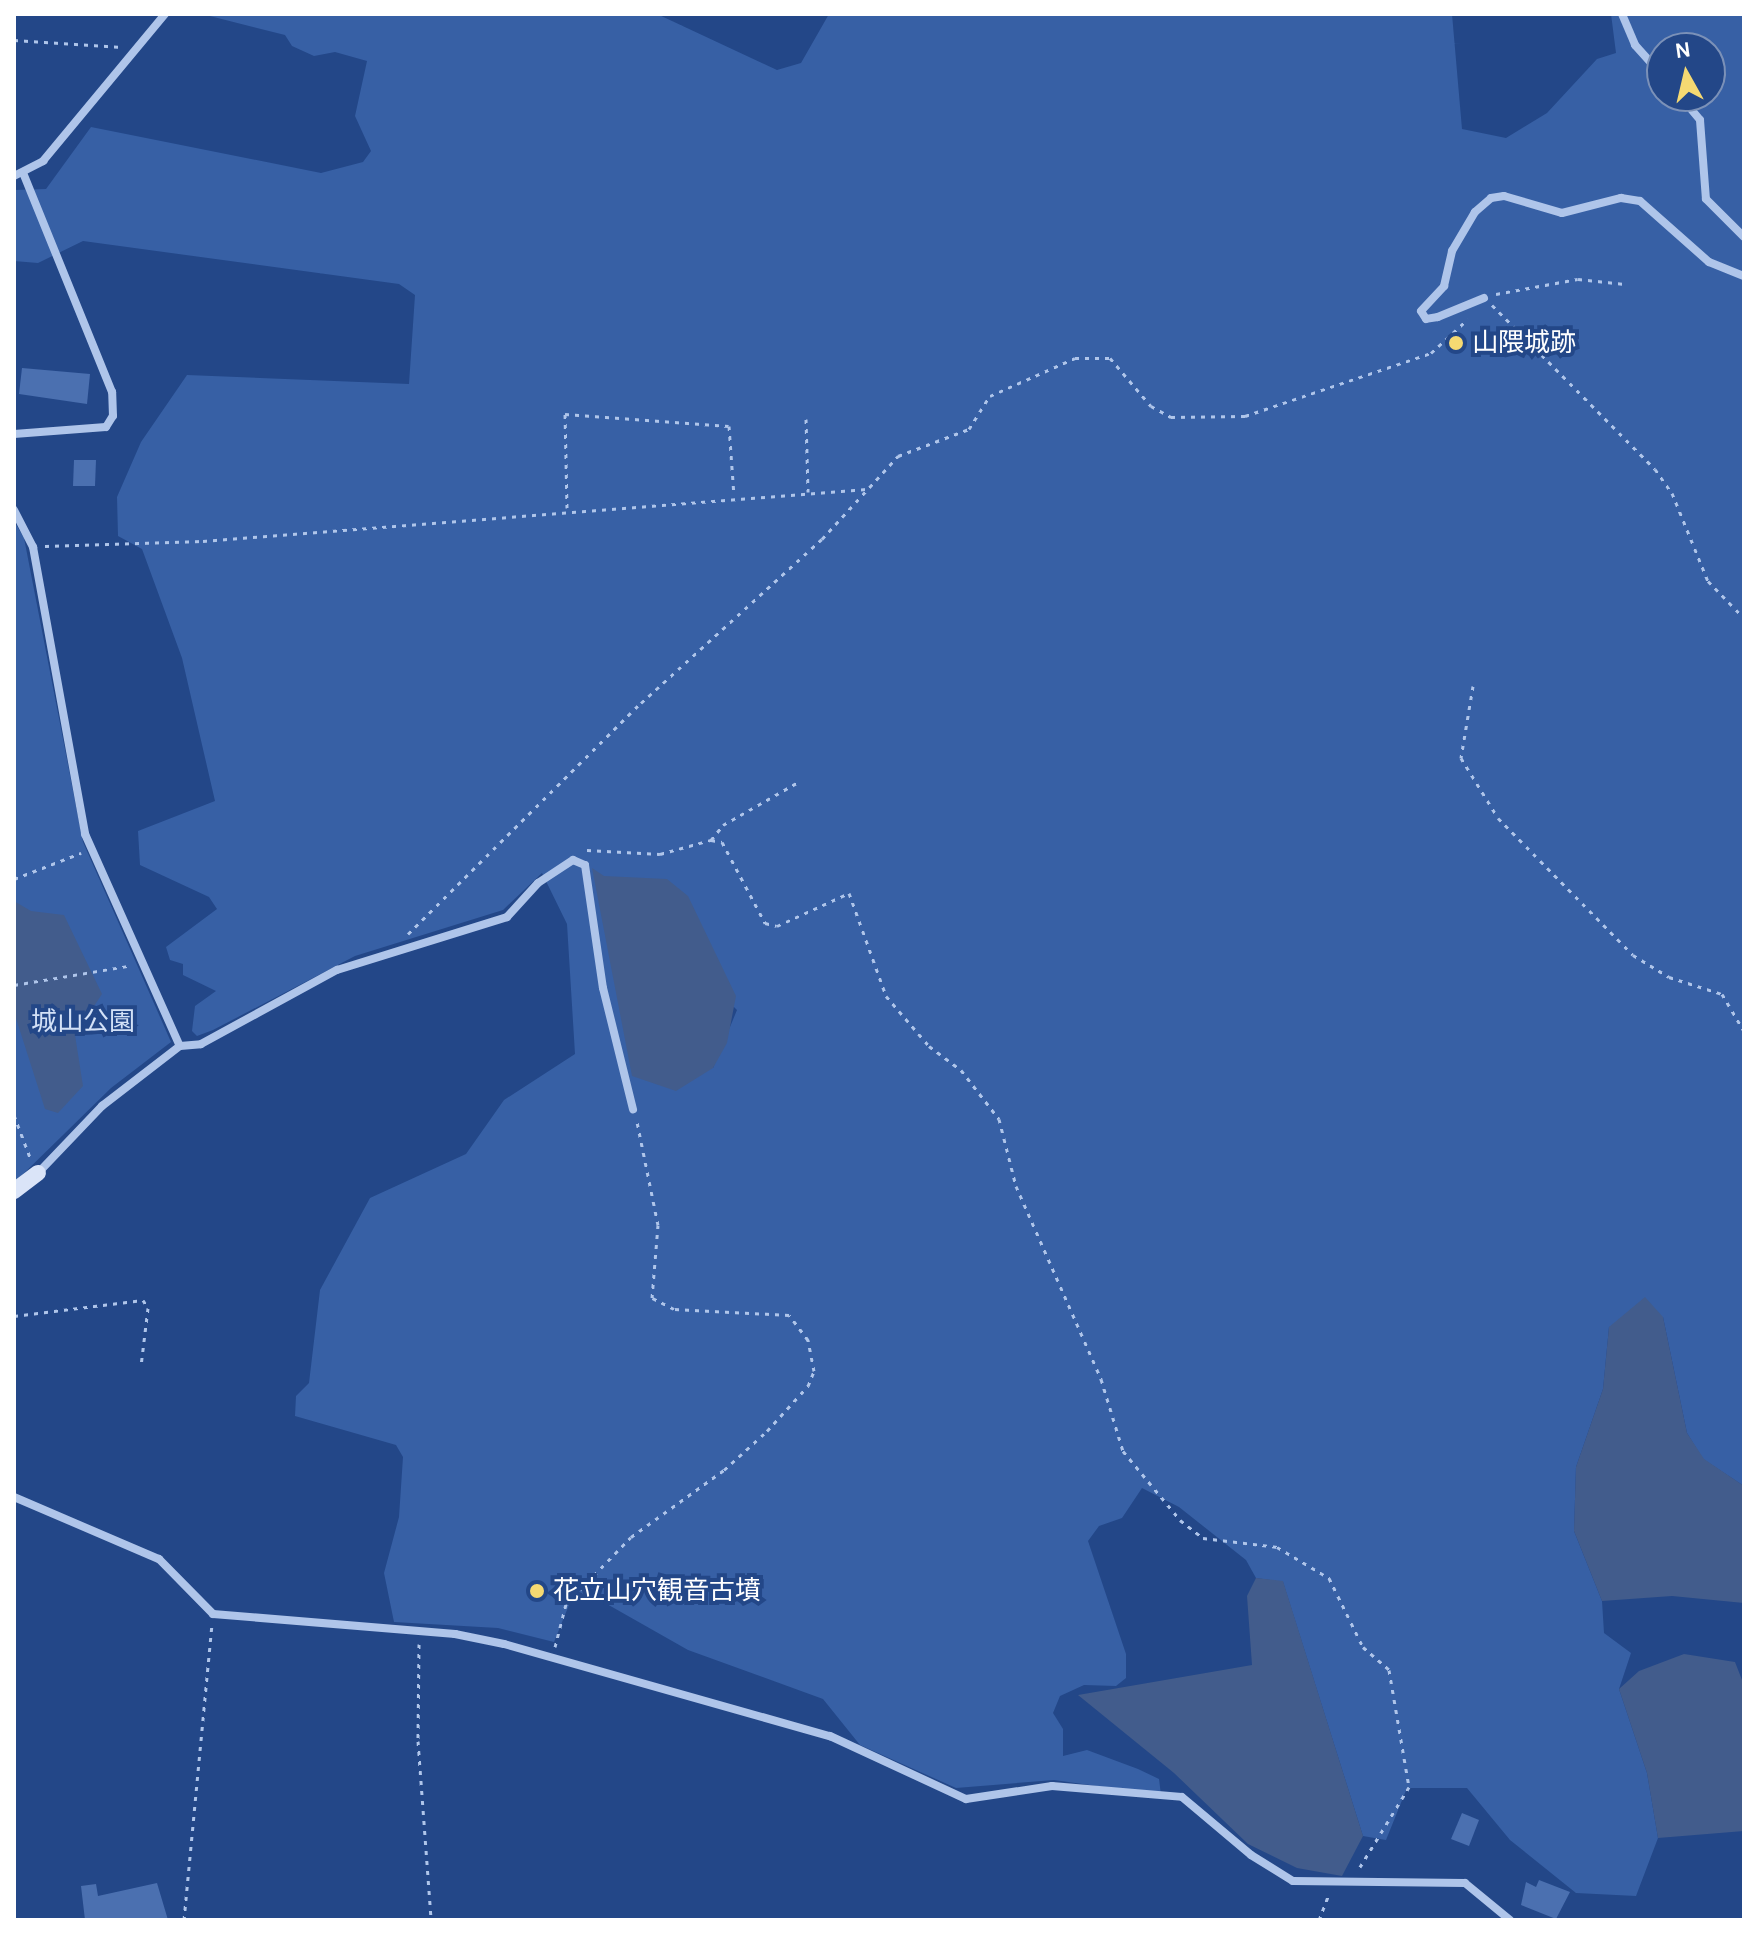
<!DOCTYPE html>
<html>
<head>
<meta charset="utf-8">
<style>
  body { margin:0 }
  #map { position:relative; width:1758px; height:1934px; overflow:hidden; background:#234788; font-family:Karla,"Noto Sans JP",sans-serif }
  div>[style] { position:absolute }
  .green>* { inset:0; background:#3760a5 }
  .water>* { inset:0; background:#425c8c }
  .building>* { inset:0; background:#4b70b0 }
  .path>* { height:3px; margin-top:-1.5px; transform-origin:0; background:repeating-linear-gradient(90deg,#afc5ea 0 4px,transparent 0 10px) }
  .street>* { height:8px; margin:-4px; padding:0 4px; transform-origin:4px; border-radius:4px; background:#afc5ea }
  .secondary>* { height:16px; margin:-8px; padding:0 8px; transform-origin:8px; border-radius:8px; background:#dae4f8 }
  .dots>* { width:22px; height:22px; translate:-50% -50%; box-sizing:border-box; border:4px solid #234788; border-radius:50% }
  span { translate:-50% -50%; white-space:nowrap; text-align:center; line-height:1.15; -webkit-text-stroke:8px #234788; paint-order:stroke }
  .poi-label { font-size:26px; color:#fff }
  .left { translate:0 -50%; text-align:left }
  .park-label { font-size:26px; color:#d3e1f7 }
  .frame { position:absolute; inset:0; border:16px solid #fff; pointer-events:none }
  .north { position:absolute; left:1646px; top:32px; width:80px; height:80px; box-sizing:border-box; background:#234788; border:2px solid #7b91b8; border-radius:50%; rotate:352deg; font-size:22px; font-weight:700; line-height:32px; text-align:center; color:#fff }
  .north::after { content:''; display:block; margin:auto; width:28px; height:36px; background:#f5d972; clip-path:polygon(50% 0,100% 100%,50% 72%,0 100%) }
</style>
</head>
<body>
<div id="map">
  <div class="green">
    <div style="clip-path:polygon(evenodd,202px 14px,657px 14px,777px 70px,801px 63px,829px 14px,1452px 14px,1462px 129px,1506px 138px,1547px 113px,1597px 59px,1616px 53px,1611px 14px,1744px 14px,1744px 1486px,1703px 1459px,1687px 1433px,1663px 1317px,1609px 1327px,1603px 1389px,1576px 1467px,1574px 1531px,1602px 1601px,1604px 1633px,1631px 1653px,1619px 1689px,1647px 1773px,1658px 1838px,1636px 1896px,1576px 1893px,1510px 1840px,1467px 1788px,1407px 1788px,1386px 1840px,1363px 1836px,1283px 1582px,1256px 1578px,1246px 1560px,1179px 1507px,1142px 1488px,1122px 1518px,1099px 1526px,1088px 1541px,1126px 1654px,1126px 1678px,1116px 1686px,1084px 1685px,1060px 1696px,1053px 1713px,1063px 1729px,1063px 1756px,1087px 1750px,1138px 1769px,1159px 1779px,1161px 1795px,1054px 1780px,956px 1788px,860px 1745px,823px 1699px,688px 1650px,591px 1595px,578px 1595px,569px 1605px,554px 1642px,498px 1628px,394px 1622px,384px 1573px,399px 1517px,403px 1457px,396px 1445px,295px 1416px,296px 1396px,309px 1383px,320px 1290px,370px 1198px,466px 1154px,504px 1100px,575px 1054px,567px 924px,542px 873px,503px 910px,355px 956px,213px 1030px,197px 1036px,192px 1031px,195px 1006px,216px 991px,183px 975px,183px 964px,170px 960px,166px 947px,217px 909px,209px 897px,140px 865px,138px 831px,215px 801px,182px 658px,142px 549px,118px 536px,117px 497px,141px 442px,187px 375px,409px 384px,415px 295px,399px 284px,83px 241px,38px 263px,14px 261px,14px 190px,46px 189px,91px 127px,321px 173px,363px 162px,371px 151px,355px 116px,367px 61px,335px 52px,314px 56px,292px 46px,285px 35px,202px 14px,1662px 48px,1710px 48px,1710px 96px,1662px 96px,1662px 48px,202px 14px,593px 869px,737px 1010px,713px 1068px,593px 869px)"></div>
    <div style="clip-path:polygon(14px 521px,24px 538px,83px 842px,171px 1042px,111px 1088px,14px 1183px)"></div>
  </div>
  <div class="water">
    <div style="clip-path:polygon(592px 868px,604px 876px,667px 879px,688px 896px,736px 996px,727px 1043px,713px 1068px,676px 1091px,632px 1076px)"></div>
    <div style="clip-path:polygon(14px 901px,31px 911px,64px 915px,102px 994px,75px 1035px,83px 1086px,58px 1113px,45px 1109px,14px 1012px)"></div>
    <div style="clip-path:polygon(1645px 1297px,1663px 1317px,1687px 1433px,1704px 1459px,1744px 1486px,1744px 1603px,1672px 1596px,1602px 1601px,1574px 1531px,1576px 1467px,1603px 1389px,1609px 1327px)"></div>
    <div style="clip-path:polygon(1256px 1578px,1283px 1581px,1363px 1836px,1342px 1876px,1297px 1868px,1248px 1844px,1174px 1773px,1078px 1695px,1252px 1665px,1247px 1596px)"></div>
    <div style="clip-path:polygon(1684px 1654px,1735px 1662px,1744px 1685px,1744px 1831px,1658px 1838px,1647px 1773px,1619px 1689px,1639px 1671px)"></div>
  </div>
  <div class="building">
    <div style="clip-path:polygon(22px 368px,90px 374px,87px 404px,19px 394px)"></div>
    <div style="clip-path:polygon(74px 460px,96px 460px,95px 486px,73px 486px)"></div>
    <div style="clip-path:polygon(1462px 1813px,1479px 1820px,1469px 1846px,1451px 1839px)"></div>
    <div style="clip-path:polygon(1539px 1880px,1570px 1892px,1556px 1919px,1521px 1905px,1526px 1882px,1536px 1887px)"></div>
    <div style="clip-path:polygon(157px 1883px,168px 1920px,85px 1920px,81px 1886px,96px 1884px,98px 1896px)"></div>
  </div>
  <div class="path">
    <div style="left:14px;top:40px;width:108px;rotate:3.7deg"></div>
    <div style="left:1496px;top:294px;width:83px;rotate:-10.4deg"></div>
    <div style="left:1578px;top:279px;width:47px;rotate:6.1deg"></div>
    <div style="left:1492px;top:305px;width:231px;rotate:45.2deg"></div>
    <div style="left:1655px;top:469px;width:29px;rotate:55deg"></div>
    <div style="left:1672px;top:493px;width:95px;rotate:67.8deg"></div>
    <div style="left:1708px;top:581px;width:52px;rotate:45.8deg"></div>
    <div style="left:806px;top:419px;width:73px;rotate:88.4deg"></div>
    <div style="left:567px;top:508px;width:94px;rotate:-91.2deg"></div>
    <div style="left:565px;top:414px;width:164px;rotate:4.2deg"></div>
    <div style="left:729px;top:426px;width:69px;rotate:85.9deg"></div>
    <div style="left:45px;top:546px;width:158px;rotate:-1.8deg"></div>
    <div style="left:203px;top:541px;width:666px;rotate:-4.48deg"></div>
    <div style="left:1473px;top:686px;width:73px;rotate:99.5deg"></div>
    <div style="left:1461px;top:758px;width:70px;rotate:58.3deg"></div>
    <div style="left:1498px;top:818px;width:192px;rotate:45.4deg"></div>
    <div style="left:1633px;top:955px;width:42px;rotate:31.4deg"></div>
    <div style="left:1669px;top:977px;width:56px;rotate:17.8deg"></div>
    <div style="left:1722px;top:994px;width:43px;rotate:59.3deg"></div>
    <div style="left:711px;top:840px;width:11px;rotate:10deg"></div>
    <div style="left:722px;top:842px;width:92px;rotate:62deg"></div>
    <div style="left:765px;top:923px;width:12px;rotate:14deg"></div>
    <div style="left:777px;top:926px;width:79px;rotate:-24.6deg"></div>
    <div style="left:849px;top:893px;width:109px;rotate:70.2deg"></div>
    <div style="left:886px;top:996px;width:66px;rotate:49.3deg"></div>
    <div style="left:929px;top:1046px;width:40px;rotate:37deg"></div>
    <div style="left:961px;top:1070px;width:62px;rotate:52.2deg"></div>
    <div style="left:999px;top:1119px;width:69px;rotate:75.8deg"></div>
    <div style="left:1016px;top:1186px;width:211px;rotate:66.2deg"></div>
    <div style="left:1101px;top:1379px;width:75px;rotate:73deg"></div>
    <div style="left:1123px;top:1451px;width:89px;rotate:50.4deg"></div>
    <div style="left:1180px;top:1520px;width:29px;rotate:38deg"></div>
    <div style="left:1203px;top:1538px;width:75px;rotate:6.9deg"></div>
    <div style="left:1277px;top:1547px;width:61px;rotate:30.8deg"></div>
    <div style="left:1329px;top:1578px;width:77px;rotate:63.8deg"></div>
    <div style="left:1363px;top:1647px;width:35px;rotate:41deg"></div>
    <div style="left:1389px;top:1670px;width:119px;rotate:80.3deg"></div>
    <div style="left:1409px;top:1787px;width:94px;rotate:121.5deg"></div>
    <div style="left:587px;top:850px;width:73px;rotate:3.1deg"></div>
    <div style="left:660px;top:854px;width:53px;rotate:-15.4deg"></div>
    <div style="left:711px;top:840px;width:19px;rotate:-51deg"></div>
    <div style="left:723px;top:825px;width:89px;rotate:-29.7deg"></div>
    <div style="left:14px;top:879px;width:72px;rotate:-21.2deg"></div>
    <div style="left:408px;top:934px;width:328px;rotate:-44.8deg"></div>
    <div style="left:641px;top:703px;width:244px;rotate:-42.2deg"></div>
    <div style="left:822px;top:539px;width:113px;rotate:-47.5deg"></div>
    <div style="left:898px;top:456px;width:76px;rotate:-20.8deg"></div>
    <div style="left:969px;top:429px;width:39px;rotate:-58deg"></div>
    <div style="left:990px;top:396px;width:93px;rotate:-24.1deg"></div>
    <div style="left:1075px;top:358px;width:35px"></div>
    <div style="left:1110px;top:358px;width:63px;rotate:49.5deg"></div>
    <div style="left:1151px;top:406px;width:23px;rotate:29deg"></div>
    <div style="left:1171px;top:417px;width:74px;rotate:-0.8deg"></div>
    <div style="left:1245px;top:416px;width:196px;rotate:-18.7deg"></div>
    <div style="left:1431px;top:353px;width:50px;rotate:-42.6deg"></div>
    <div style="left:14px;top:985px;width:116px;rotate:-9.5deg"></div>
    <div style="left:14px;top:1115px;width:48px;rotate:69.3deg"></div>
    <div style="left:14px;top:1316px;width:130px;rotate:-7.1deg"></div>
    <div style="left:143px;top:1300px;width:9px;rotate:58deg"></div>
    <div style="left:148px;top:1308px;width:58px;rotate:96.9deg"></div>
    <div style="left:419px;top:1644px;width:97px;rotate:90.6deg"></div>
    <div style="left:418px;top:1741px;width:179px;rotate:85.8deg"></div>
    <div style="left:555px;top:1647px;width:44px;rotate:-75.7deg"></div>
    <div style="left:566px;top:1604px;width:93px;rotate:-45.9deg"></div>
    <div style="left:631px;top:1537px;width:115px;rotate:-35.8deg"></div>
    <div style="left:724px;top:1470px;width:58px;rotate:-42.2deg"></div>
    <div style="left:767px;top:1431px;width:61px;rotate:-47.7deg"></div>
    <div style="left:808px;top:1386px;width:16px;rotate:-68deg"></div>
    <div style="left:814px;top:1371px;width:32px;rotate:-101deg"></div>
    <div style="left:808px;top:1340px;width:31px;rotate:-127deg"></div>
    <div style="left:789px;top:1315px;width:115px;rotate:-177deg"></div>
    <div style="left:674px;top:1309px;width:25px;rotate:-153deg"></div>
    <div style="left:652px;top:1298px;width:73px;rotate:-85.3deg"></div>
    <div style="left:658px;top:1225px;width:105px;rotate:-101.5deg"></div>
    <div style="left:184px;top:1920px;width:296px;rotate:-84.6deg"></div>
    <div style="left:1319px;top:1920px;width:28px;rotate:-69deg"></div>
  </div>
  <div class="street">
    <div style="left:1622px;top:14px;width:34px;rotate:67deg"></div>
    <div style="left:1635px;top:45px;width:40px;rotate:48deg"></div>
    <div style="left:1680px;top:96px;width:31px;rotate:50deg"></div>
    <div style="left:1700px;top:120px;width:79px;rotate:85.7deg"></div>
    <div style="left:1706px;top:199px;width:54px;rotate:45deg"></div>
    <div style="left:14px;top:176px;width:33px;rotate:-27deg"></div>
    <div style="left:43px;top:161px;width:191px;rotate:-50.3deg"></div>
    <div style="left:1484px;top:298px;width:50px;rotate:157.6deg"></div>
    <div style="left:1438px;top:317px;width:12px;rotate:171deg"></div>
    <div style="left:1426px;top:319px;width:9px;rotate:-122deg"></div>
    <div style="left:1421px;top:311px;width:34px;rotate:-47deg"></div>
    <div style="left:1444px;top:286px;width:36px;rotate:-77deg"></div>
    <div style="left:1452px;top:251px;width:45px;rotate:-59.5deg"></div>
    <div style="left:1475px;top:212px;width:21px;rotate:-41deg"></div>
    <div style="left:1491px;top:198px;width:13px;rotate:-9deg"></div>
    <div style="left:1504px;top:196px;width:60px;rotate:16.3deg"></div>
    <div style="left:1562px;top:213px;width:61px;rotate:-14.3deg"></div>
    <div style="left:1621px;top:198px;width:19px;rotate:9deg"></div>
    <div style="left:1640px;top:201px;width:92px;rotate:41.5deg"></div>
    <div style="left:1709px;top:262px;width:38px;rotate:22deg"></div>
    <div style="left:14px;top:434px;width:92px;rotate:-4.4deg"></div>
    <div style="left:106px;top:427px;width:13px;rotate:-58deg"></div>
    <div style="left:113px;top:416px;width:24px;rotate:-92deg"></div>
    <div style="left:112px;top:392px;width:236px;rotate:-112.1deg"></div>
    <div style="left:14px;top:510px;width:42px;rotate:62.8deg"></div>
    <div style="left:33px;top:547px;width:292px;rotate:79.7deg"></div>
    <div style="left:85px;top:834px;width:232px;rotate:65.9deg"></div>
    <div style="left:38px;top:1173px;width:93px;rotate:-46.3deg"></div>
    <div style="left:102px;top:1106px;width:98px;rotate:-37.6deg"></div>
    <div style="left:180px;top:1046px;width:21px;rotate:-5deg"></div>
    <div style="left:201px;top:1044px;width:155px;rotate:-28.6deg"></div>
    <div style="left:337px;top:970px;width:178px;rotate:-17.3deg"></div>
    <div style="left:507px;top:917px;width:46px;rotate:-47.6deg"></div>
    <div style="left:538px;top:883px;width:42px;rotate:-33.3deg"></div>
    <div style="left:573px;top:860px;width:13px;rotate:23deg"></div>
    <div style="left:585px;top:865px;width:124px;rotate:81.7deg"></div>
    <div style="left:603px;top:988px;width:125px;rotate:76.1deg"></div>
    <div style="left:14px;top:1497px;width:158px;rotate:23.2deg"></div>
    <div style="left:159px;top:1559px;width:77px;rotate:45.5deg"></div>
    <div style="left:213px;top:1614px;width:243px;rotate:4.7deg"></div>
    <div style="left:455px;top:1634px;width:50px;rotate:11.5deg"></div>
    <div style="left:504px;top:1644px;width:339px;rotate:15.8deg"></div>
    <div style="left:830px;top:1736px;width:150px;rotate:24.9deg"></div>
    <div style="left:966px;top:1799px;width:87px;rotate:-8.6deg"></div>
    <div style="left:1052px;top:1786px;width:130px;rotate:4.8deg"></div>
    <div style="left:1182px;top:1797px;width:90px;rotate:40deg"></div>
    <div style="left:1251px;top:1855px;width:49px;rotate:31.8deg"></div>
    <div style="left:1293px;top:1881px;width:172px;rotate:0.7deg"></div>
    <div style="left:1465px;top:1883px;width:58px;rotate:39.4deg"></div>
  </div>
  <div class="secondary">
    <div style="left:14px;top:1191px;width:30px;rotate:-37deg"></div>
  </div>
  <div class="dots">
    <div style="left:1456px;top:343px;background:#f5d972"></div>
    <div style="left:537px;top:1591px;background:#f5d972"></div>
  </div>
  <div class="poi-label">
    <span class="left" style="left:1472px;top:343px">山隈城跡</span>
    <span class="left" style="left:553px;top:1591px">花立山穴観音古墳</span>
  </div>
  <div class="park-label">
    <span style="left:83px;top:1022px">城山公園</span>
  </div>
  <div class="frame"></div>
  <div class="north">N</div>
</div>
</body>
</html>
